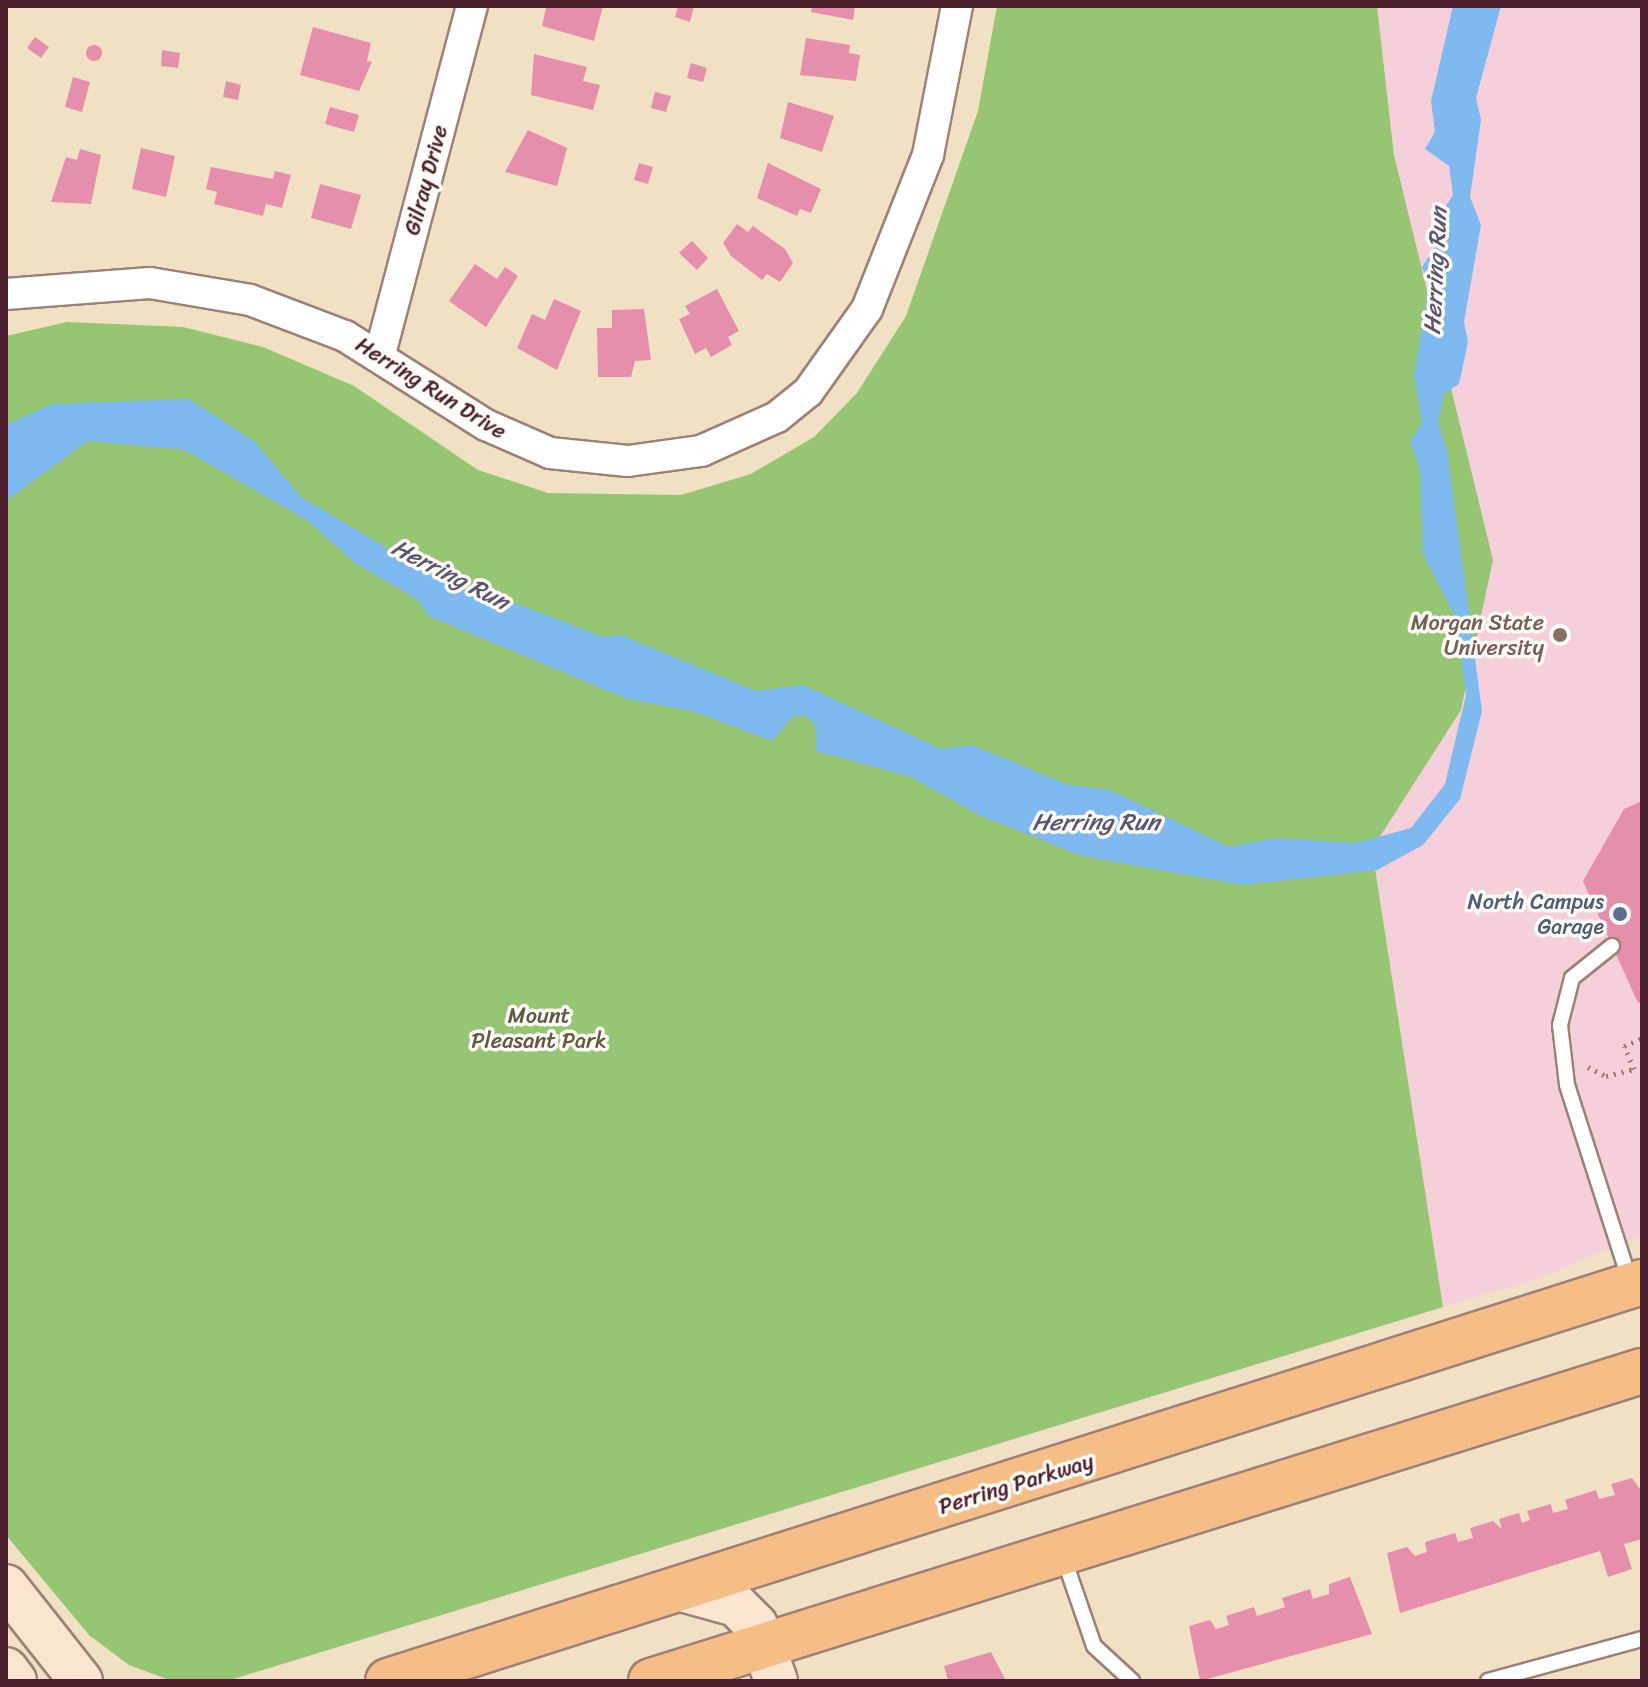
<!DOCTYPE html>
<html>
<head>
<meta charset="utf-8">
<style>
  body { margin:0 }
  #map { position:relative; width:1648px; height:1687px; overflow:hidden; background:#f0e1c4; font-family:Sriracha,sans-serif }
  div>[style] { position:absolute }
  .built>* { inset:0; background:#f5cfd9 }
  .green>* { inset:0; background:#96c574 }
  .water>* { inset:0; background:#7eb9f0 }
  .building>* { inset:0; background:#e58fad }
  .round { border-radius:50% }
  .path>* { height:5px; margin-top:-2.5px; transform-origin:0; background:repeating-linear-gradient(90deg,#9d8078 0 2px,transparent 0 8px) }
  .roads { filter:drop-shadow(2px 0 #9d8078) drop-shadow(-2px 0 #9d8078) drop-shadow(0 2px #9d8078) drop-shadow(0 -2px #9d8078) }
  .lane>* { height:14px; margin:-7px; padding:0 7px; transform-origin:7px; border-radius:7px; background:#fff }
  .street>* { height:30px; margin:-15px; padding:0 15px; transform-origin:15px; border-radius:15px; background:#fff }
  .secondary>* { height:42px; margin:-21px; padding:0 21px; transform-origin:21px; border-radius:21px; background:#fbe5cf }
  .primary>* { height:44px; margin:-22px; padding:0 22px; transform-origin:22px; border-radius:22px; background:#f6be87 }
  .dots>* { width:22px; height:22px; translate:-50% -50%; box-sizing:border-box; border:4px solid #fdfcf7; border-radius:50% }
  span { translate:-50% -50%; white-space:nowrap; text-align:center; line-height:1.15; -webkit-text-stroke:7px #fdfcf7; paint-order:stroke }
  .street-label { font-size:22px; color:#4a1f2b }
  .education-label { font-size:22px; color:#785e54 }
  .right { translate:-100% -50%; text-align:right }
  .service-label { font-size:22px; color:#4e5e75 }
  .park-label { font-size:22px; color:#655945 }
  .water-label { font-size:24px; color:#5c5570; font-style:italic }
  .frame { position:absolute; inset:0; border:8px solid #4a1f2b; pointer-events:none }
</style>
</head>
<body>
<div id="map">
  <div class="built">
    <div style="clip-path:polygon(1377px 6px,1642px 6px,1642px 1235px,1538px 1279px,1443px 1307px,1372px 849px,1461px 710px)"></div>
  </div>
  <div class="green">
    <div style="clip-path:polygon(997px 6px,1377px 6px,1394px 155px,1493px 560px,1461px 710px,1372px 849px,1443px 1307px,227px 1681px,172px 1681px,129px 1665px,89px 1635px,6px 1535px,6px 336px,67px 322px,183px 327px,263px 347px,354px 386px,478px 470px,548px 493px,681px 495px,751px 474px,814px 437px,857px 393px,906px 316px,978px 111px)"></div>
  </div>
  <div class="water">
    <div style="clip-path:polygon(1453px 6px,1501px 6px,1476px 98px,1481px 120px,1470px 197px,1481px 225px,1464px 322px,1468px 342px,1459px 384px,1444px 393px,1438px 423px,1447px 450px,1482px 711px,1460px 799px,1423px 845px,1377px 870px,1242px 885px,1082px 856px,979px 815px,911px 777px,816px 751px,816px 726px,805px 715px,792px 717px,772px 741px,692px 711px,627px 699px,429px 616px,418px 600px,355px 563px,308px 521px,185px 450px,88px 441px,6px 501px,6px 425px,52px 404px,189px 399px,256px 443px,301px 497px,457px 590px,489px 593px,603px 637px,621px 635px,756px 691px,803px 685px,941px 749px,972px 745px,1068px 785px,1110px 790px,1229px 847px,1276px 838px,1356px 843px,1411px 828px,1445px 784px,1466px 695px,1455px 616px,1423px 554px,1420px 469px,1410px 441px,1422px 423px,1414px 375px,1429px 285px,1422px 267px,1443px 236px,1441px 214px,1453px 195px,1449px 166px,1425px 149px,1435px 132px,1431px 101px)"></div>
  </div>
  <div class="building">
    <div style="clip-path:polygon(603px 6px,594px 41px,542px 26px,546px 8px)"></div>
    <div style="clip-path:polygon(678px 6px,694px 6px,690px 22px,675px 17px)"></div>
    <div style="clip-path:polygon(812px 6px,855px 6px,853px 20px,811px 12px)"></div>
    <div style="clip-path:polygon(313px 27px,371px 43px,367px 61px,372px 62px,359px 91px,300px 75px)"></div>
    <div style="clip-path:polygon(35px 37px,49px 47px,41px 58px,27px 48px)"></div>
    <div style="clip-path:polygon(806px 38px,850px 45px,849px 53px,860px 55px,856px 81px,800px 75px)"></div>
    <div class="round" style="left:86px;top:45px;width:16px;height:16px"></div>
    <div style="clip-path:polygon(162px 50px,180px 53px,178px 68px,161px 66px)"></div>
    <div style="clip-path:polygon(534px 54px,587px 67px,583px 81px,600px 85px,593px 110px,531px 95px)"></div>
    <div style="clip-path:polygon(691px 63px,707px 68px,703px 82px,687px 78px)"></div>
    <div style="clip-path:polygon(73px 77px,90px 82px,82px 112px,65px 107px)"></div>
    <div style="clip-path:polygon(226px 81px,241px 85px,238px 100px,223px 97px)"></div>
    <div style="clip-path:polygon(655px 92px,671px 96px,666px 112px,651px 108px)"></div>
    <div style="clip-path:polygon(788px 102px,834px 116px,822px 152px,780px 138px)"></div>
    <div style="clip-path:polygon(330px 107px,359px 115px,354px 132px,325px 124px)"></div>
    <div style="clip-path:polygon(528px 130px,567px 148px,557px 186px,505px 172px)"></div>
    <div style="clip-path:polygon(141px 148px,175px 156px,166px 197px,132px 189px)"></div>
    <div style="clip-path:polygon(80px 149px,101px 155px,91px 204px,51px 202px,66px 157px,77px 160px)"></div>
    <div style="clip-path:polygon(639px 163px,653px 167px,648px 184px,634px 180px)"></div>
    <div style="clip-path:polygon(768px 163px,821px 189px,811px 213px,800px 209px,797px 216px,757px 198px)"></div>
    <div style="clip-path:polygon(211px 167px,273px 179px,275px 171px,291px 175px,282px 208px,266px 204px,263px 216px,214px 204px,217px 192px,206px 189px)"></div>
    <div style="clip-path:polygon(320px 184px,361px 195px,351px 229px,311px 218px)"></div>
    <div style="clip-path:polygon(737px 224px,748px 232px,753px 226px,785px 249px,793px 263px,780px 282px,767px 274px,762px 280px,731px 256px,723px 243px)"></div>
    <div style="clip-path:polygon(692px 241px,708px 258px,697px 270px,679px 253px)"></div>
    <div style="clip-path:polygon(475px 264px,497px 279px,505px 267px,518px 276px,486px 327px,449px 301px)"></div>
    <div style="clip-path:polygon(717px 289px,739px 331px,728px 337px,732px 345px,711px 357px,706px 348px,695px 354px,679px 319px,690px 314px,685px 306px)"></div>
    <div style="clip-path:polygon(554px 299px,581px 311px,557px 370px,517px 348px,532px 314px,545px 320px)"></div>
    <div style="clip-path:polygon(644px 309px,651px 360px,635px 361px,631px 377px,598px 377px,597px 328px,612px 328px,612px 310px)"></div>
    <div style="clip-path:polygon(1642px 801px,1642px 1001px,1638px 1003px,1583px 881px,1624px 809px)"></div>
    <div style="clip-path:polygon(1632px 1478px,1642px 1492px,1642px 1539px,1624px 1544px,1632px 1569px,1608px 1577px,1600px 1551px,1400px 1613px,1387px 1553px,1407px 1547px,1415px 1556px,1427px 1552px,1425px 1542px,1455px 1533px,1458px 1542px,1473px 1538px,1470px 1528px,1493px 1521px,1502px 1529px,1499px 1519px,1519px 1513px,1522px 1523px,1530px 1520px,1527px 1511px,1551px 1504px,1553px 1513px,1568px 1509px,1565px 1500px,1596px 1490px,1599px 1499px,1615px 1495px,1611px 1484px)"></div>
    <div style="clip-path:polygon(1350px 1577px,1372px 1634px,1200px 1681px,1189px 1626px,1210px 1620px,1216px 1629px,1229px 1625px,1226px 1616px,1254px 1607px,1257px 1616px,1273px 1611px,1285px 1607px,1282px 1598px,1310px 1589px,1313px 1599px,1329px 1594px,1329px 1584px)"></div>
    <div style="clip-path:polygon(991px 1652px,1006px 1681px,948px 1681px,944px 1666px)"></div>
  </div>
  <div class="path">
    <div style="left:1588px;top:1067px;width:20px;rotate:27deg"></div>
    <div style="left:1606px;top:1076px;width:29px;rotate:-14deg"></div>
    <div style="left:1634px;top:1069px;width:25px;rotate:-113deg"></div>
    <div style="left:1624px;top:1046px;width:20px;rotate:-24deg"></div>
  </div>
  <div class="roads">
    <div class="lane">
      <div style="left:1612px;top:946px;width:51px;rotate:141.3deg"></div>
      <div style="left:1572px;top:978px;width:49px;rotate:104.3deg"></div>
      <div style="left:1560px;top:1025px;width:60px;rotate:83.3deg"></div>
      <div style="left:1567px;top:1085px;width:206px;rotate:72.2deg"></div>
      <div style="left:1063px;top:1556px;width:95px;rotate:71deg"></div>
      <div style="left:1094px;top:1646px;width:52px;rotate:42.6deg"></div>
      <div style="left:1488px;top:1681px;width:160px;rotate:-15.3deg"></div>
    </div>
    <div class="street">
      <div style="left:6px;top:294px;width:144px;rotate:-4.4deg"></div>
      <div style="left:150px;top:283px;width:101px;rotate:9.6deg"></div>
      <div style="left:250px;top:300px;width:102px;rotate:20.8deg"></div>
      <div style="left:345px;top:336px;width:167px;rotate:32.3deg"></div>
      <div style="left:486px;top:425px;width:70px;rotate:23.6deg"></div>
      <div style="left:550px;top:453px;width:78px;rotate:5.9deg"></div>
      <div style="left:628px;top:461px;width:74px;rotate:-7.8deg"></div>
      <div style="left:701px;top:451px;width:83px;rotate:-24.1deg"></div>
      <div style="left:777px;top:417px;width:40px;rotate:-39deg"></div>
      <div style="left:808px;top:392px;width:102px;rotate:-54.6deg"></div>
      <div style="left:867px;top:309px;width:166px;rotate:-68.4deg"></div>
      <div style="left:928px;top:155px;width:152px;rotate:-79deg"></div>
      <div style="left:380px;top:354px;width:360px;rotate:-75.2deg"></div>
    </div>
    <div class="secondary">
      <div style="left:6px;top:1586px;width:121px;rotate:51.7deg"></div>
      <div style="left:678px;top:1589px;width:60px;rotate:15.4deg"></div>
      <div style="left:736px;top:1605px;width:28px;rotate:45deg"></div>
      <div style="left:756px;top:1625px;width:59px;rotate:70.3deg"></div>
      <div style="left:6px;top:1669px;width:15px;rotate:53deg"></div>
    </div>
    <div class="primary">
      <div style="left:388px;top:1681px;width:1316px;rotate:-17.65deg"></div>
      <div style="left:651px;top:1681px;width:1038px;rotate:-17.37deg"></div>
    </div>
  </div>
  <div class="dots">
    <div style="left:1560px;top:635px;background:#8d6e63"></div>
    <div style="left:1620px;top:914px;background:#5c6f8a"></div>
  </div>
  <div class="street-label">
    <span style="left:426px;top:180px;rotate:-75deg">Gilray Drive</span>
    <span style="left:431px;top:388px;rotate:32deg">Herring Run Drive</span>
    <span style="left:1016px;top:1484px;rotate:-17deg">Perring Parkway</span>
  </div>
  <div class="education-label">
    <span class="right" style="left:1544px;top:635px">Morgan State<br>University</span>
  </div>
  <div class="service-label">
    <span class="right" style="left:1604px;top:914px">North Campus<br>Garage</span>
  </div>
  <div class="park-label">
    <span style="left:539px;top:1028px">Mount<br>Pleasant Park</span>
  </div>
  <div class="water-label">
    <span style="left:1436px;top:271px;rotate:-87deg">Herring Run</span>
    <span style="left:450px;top:575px;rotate:27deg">Herring Run</span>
    <span style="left:1096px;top:823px">Herring Run</span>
  </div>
  <div class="frame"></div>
</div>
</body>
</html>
